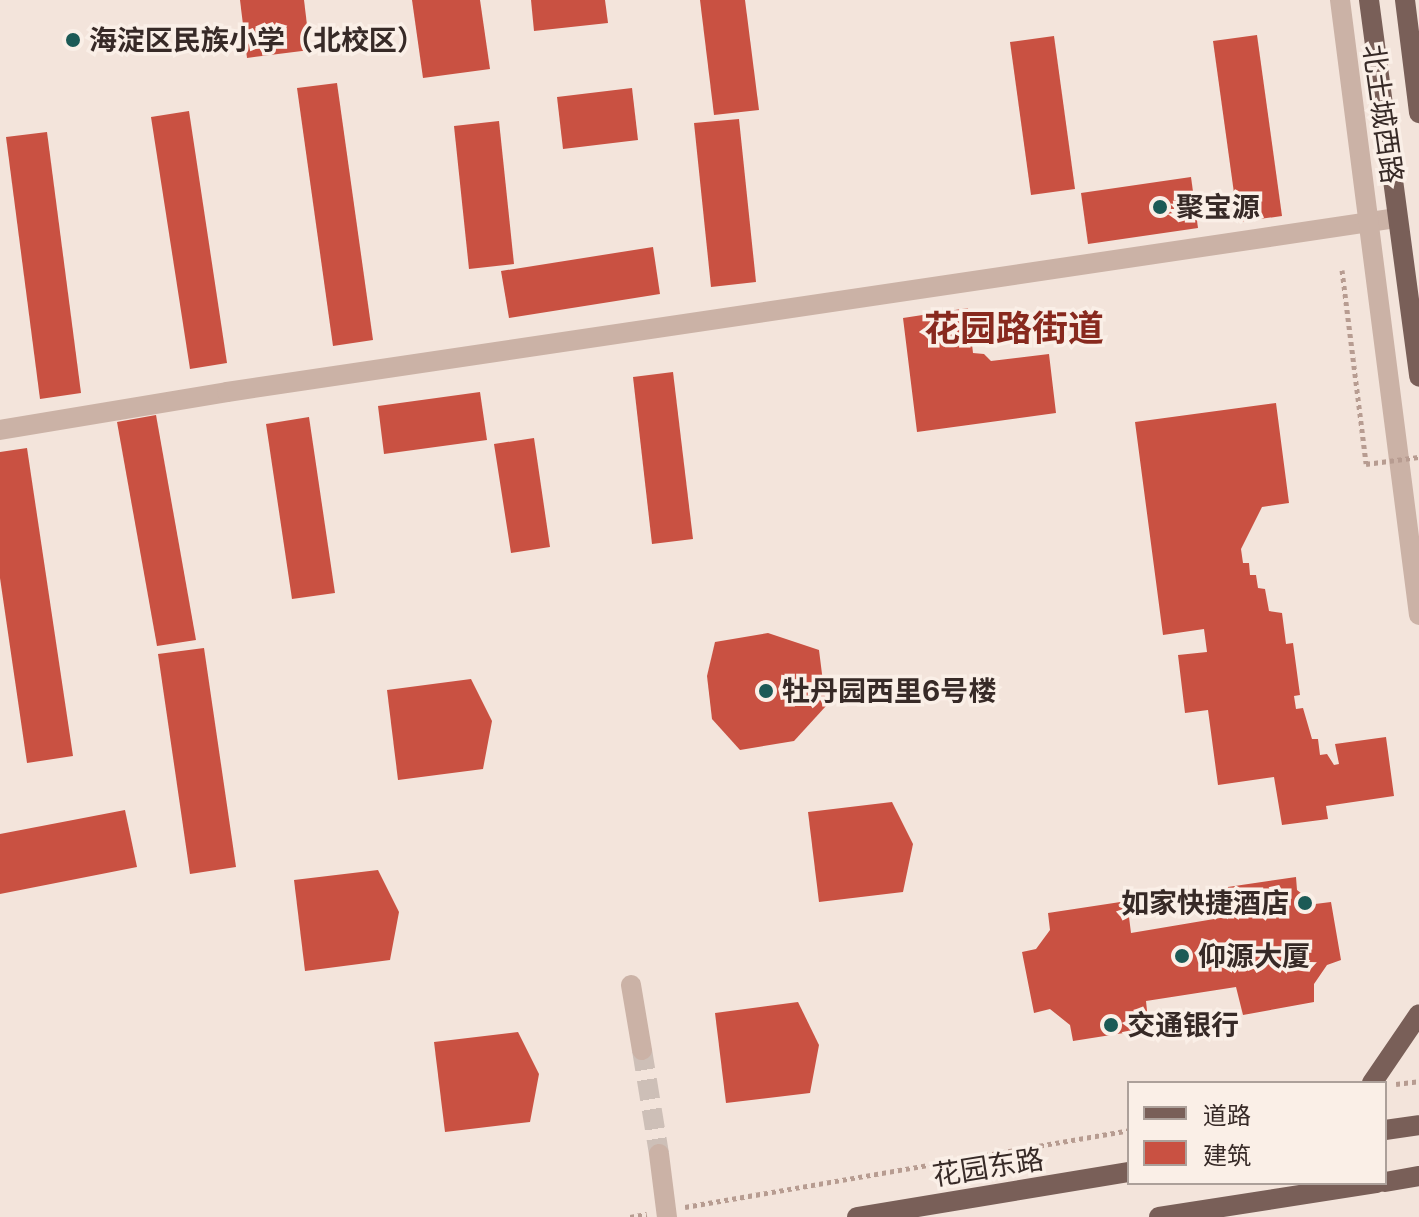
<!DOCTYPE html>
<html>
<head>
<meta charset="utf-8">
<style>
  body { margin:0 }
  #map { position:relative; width:1419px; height:1217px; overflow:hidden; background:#f3e4db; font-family:Inter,"Noto Sans SC",sans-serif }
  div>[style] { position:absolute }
  .building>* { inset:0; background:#c95142 }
  .minor-tunnel>* { height:20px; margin-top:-10px; transform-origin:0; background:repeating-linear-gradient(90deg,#cdbfb7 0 20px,transparent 0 30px) }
  .path>* { height:5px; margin-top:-2.5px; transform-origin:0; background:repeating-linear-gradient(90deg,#b79c91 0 4px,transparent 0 8px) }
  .minor>* { height:20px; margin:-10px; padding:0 10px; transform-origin:10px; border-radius:10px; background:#cbb2a6 }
  .tertiary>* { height:20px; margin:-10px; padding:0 10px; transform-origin:10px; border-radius:10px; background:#cbb2a6 }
  .primary>* { height:20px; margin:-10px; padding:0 10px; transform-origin:10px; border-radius:10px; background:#795f58 }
  .path-bridge>* { height:5px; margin-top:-2.5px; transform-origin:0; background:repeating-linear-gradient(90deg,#b79c91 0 4px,transparent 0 8px) }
  .dots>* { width:22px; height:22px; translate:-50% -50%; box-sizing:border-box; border:4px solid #faefe7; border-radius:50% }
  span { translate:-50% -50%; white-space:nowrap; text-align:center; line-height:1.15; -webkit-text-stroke:7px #faefe7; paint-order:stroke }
  .poi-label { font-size:28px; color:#372a27; font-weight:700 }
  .left { translate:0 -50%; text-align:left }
  .right { translate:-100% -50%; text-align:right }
  .street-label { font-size:28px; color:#372a27 }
  .district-label { font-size:36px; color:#88291e; font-weight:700 }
  .legend { position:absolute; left:1127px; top:1081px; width:260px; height:104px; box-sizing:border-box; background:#faefe7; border:2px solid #aca09a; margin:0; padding:10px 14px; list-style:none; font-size:24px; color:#372a27 }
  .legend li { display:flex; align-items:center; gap:16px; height:40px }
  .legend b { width:40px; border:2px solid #aca09a }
</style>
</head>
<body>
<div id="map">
  <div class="building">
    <div style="clip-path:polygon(240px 0,304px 0,310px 50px,247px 58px)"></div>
    <div style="clip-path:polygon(412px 0,480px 0,490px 69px,423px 78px)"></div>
    <div style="clip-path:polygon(531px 0,605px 0,608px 23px,534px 31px)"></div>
    <div style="clip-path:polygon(700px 0,745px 0,759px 110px,714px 115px)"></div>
    <div style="clip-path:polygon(1257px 35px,1282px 216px,1238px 222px,1213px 41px)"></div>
    <div style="clip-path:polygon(1054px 36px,1075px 189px,1031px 195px,1010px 42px)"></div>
    <div style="clip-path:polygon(337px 83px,373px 340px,333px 346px,297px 88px)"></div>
    <div style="clip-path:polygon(632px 88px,638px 140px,563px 149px,557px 97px)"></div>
    <div style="clip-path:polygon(189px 111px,227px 363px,190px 369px,151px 117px)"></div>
    <div style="clip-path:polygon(739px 119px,756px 282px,711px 287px,694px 123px)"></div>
    <div style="clip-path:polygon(499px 121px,514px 264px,469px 269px,454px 126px)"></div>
    <div style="clip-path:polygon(47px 132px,81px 393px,40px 399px,6px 137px)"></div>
    <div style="clip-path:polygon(1191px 177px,1198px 228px,1088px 244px,1081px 193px)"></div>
    <div style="clip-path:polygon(653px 247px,660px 294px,509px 318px,501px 271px)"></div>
    <div style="clip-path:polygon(968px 308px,973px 353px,984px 354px,991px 361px,1049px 354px,1056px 413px,917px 432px,903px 318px)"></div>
    <div style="clip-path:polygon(673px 372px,693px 539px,652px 544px,633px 377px)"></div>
    <div style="clip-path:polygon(480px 392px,487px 440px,384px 454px,378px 406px)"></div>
    <div style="clip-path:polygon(1276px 403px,1289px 503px,1262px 507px,1241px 549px,1243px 563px,1249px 563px,1250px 575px,1256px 575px,1258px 588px,1265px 589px,1269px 611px,1282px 613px,1286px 644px,1293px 643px,1300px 695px,1294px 696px,1296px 709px,1303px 708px,1312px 739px,1318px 739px,1320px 755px,1327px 754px,1334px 765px,1339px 764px,1335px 744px,1386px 737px,1394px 796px,1326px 806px,1328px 819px,1282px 825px,1274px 777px,1218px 785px,1208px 710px,1185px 713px,1178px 655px,1207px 652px,1204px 629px,1163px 635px,1135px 422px)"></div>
    <div style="clip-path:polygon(156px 415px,196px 640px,157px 646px,117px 422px)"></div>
    <div style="clip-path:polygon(309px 417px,335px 593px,292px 599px,266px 424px)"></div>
    <div style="clip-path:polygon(534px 438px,550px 547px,511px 553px,494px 444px)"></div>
    <div style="clip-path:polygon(27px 448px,73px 756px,27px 763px,0 578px,0 452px)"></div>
    <div style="clip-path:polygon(768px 633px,819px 650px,826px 706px,794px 741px,740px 750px,712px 719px,707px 676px,715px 642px)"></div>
    <div style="clip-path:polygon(204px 648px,236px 867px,190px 874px,158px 654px)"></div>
    <div style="clip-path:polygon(471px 679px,492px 721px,483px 769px,398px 780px,387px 690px)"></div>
    <div style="clip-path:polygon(892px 802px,913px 844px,903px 892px,819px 902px,808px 812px)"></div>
    <div style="clip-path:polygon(125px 810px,137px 867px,0 894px,0 834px)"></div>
    <div style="clip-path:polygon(378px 870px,399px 912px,390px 960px,305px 971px,294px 880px)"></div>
    <div style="clip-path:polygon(1296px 877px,1297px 890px,1315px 904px,1331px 902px,1341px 960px,1327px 965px,1314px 984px,1314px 1002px,1243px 1015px,1236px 987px,1146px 1001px,1149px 1029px,1073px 1041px,1070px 1025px,1050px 1009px,1034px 1013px,1022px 952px,1036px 949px,1050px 930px,1048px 913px,1127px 901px,1131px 933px,1226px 917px,1221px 888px)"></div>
    <div style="clip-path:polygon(798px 1002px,819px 1045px,810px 1093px,726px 1103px,715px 1013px)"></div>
    <div style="clip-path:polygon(518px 1032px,539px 1074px,530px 1122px,445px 1132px,434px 1042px)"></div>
  </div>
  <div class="minor-tunnel">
    <div style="left:642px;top:1050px;width:105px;rotate:80.7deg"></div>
  </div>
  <div class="path">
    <div style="left:1396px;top:1084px;width:23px;rotate:-7deg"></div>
    <div style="left:685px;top:1207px;width:451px;rotate:-9.8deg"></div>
    <div style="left:630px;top:1217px;width:17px;rotate:-10deg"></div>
  </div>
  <div class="minor">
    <div style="left:0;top:430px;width:230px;rotate:-9.5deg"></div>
    <div style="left:227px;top:392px;width:1183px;rotate:-8.46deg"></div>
    <div style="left:631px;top:985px;width:66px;rotate:80.4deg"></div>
    <div style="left:659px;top:1154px;width:64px;rotate:82.8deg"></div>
  </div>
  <div class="tertiary">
    <div style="left:1340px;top:0;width:620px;rotate:82.68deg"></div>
  </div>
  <div class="primary">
    <div style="left:1369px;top:0;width:380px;rotate:82.4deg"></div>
    <div style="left:1405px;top:0;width:114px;rotate:82.9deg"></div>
    <div style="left:1372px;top:1083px;width:83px;rotate:-55.7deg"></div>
    <div style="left:1385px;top:1130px;width:34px;rotate:-8deg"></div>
    <div style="left:1385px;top:1182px;width:35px;rotate:-10deg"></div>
    <div style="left:857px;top:1217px;width:276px;rotate:-9.4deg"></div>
    <div style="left:1159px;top:1217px;width:221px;rotate:-8.9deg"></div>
  </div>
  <div class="path-bridge">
    <div style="left:1342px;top:270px;width:195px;rotate:82.9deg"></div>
    <div style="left:1366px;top:464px;width:53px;rotate:-7.5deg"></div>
  </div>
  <div class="dots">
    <div style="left:73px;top:40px;background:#1c5a56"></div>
    <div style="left:1160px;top:207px;background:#1c5a56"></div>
    <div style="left:766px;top:691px;background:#1c5a56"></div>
    <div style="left:1305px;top:903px;background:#1c5a56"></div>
    <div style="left:1182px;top:956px;background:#1c5a56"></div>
    <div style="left:1111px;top:1025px;background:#1c5a56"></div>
  </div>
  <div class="poi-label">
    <span class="left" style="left:89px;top:40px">海淀区民族小学（北校区）</span>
    <span class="left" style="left:1176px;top:207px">聚宝源</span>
    <span class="left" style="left:782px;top:691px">牡丹园西里6号楼</span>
    <span class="right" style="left:1289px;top:903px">如家快捷酒店</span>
    <span class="left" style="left:1198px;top:956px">仰源大厦</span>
    <span class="left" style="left:1127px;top:1025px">交通银行</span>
  </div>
  <div class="street-label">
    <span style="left:1383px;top:114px;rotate:82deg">北土城西路</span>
    <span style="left:988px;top:1167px;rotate:-9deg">花园东路</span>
  </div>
  <div class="district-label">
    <span style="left:1014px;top:329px">花园路街道</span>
  </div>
  <ul class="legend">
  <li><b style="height:10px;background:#795f58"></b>道路</li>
  <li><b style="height:22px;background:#c95142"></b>建筑</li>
  </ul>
</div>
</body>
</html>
